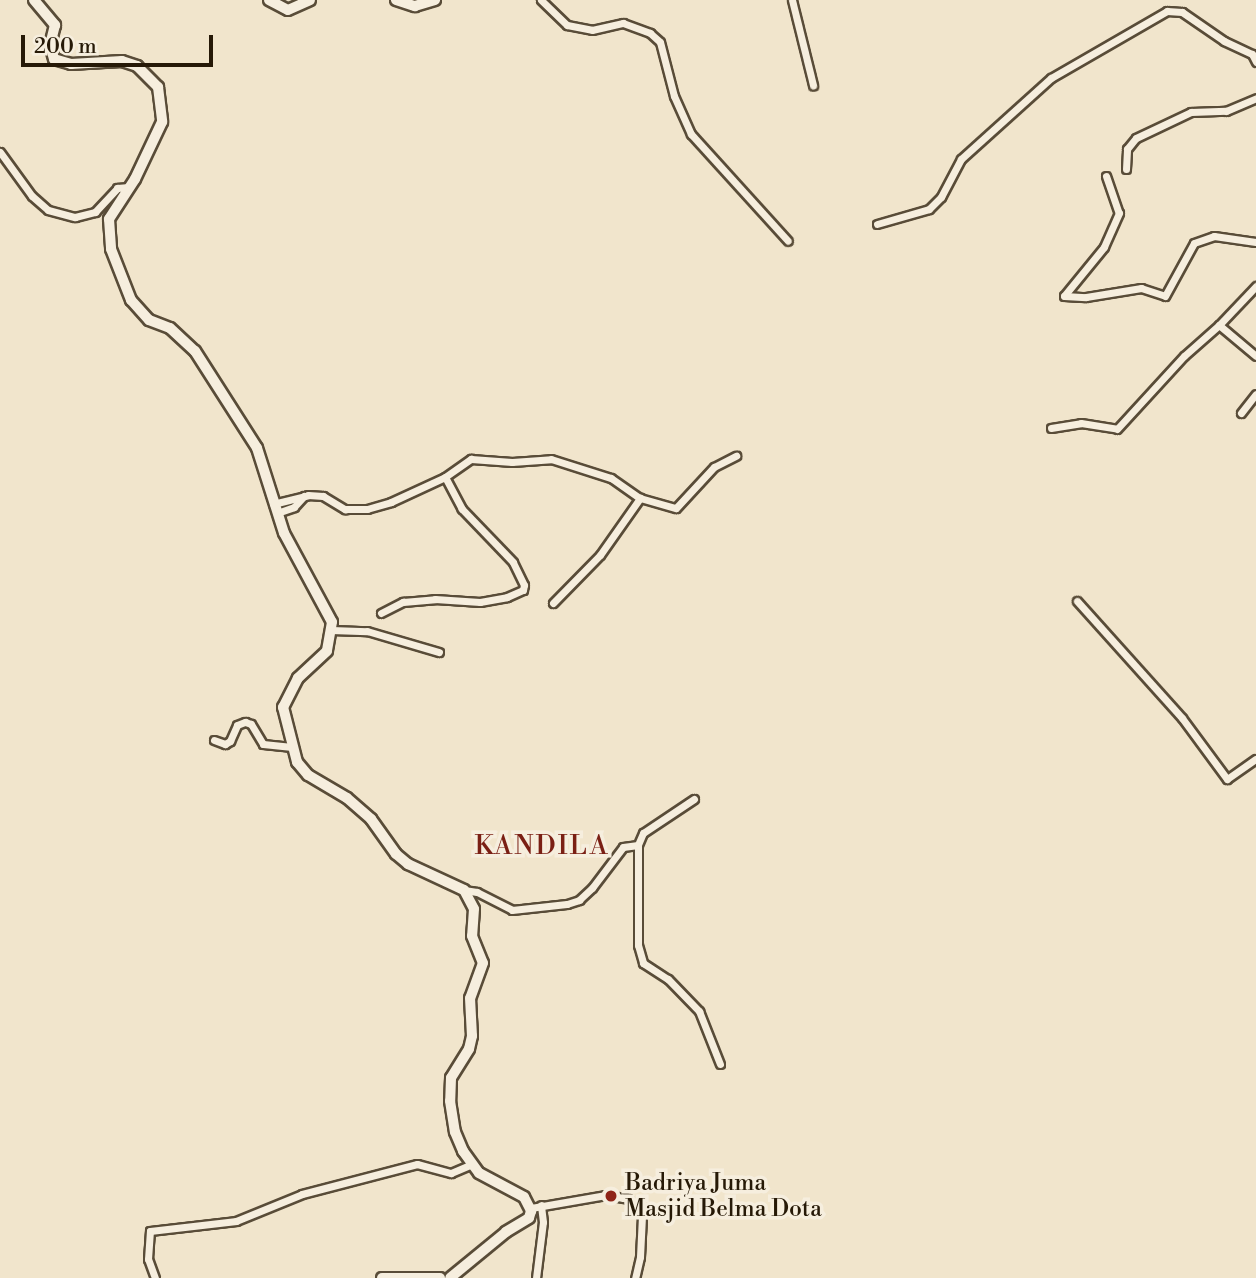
<!DOCTYPE html>
<html>
<head>
<meta charset="utf-8">
<style>
  body { margin:0 }
  #map { position:relative; width:1256px; height:1278px; overflow:hidden; background:#f1e5cc; font-family:"Libre Bodoni",serif }
  div>[style] { position:absolute }
  .roads { filter:drop-shadow(2px 0 #594c38) drop-shadow(-2px 0 #594c38) drop-shadow(0 2px #594c38) drop-shadow(0 -2px #594c38) }
  .minor>* { height:7px; margin:-3.5px; padding:0 3.5px; transform-origin:3.5px; border-radius:3.5px; background:#f6eede }
  .secondary>* { height:10px; margin:-5px; padding:0 5px; transform-origin:5px; border-radius:5px; background:#f6eede }
  .dots>* { width:19px; height:19px; translate:-50% -50%; box-sizing:border-box; border:4px solid #f6eede; border-radius:50% }
  span { translate:-50% -50%; white-space:nowrap; text-align:center; line-height:1.15; -webkit-text-stroke:7px #f6eede; paint-order:stroke }
  .poi-label { font-size:23px; color:#261907 }
  .left { translate:0 -50%; text-align:left }
  .quarter-label { font-size:26px; color:#7a1f14; letter-spacing:2px }
  .scale { position:absolute; left:21px; top:35px; width:192px; height:32px; box-sizing:border-box; border:4px solid #261907; border-top:0; padding-left:9px; font-size:21px; line-height:24px; white-space:nowrap; color:#261907; -webkit-text-stroke:5px #f6eede; paint-order:stroke }
</style>
</head>
<body>
<div id="map">
  <div class="roads">
    <div class="minor">
      <div style="left:541px;top:0;width:36px;rotate:44deg"></div>
      <div style="left:567px;top:25px;width:25px;rotate:11deg"></div>
      <div style="left:592px;top:30px;width:32px;rotate:-13deg"></div>
      <div style="left:623px;top:23px;width:29px;rotate:20deg"></div>
      <div style="left:650px;top:33px;width:13px;rotate:42deg"></div>
      <div style="left:660px;top:42px;width:56px;rotate:75.5deg"></div>
      <div style="left:674px;top:96px;width:42px;rotate:65.9deg"></div>
      <div style="left:691px;top:134px;width:144px;rotate:47.8deg"></div>
      <div style="left:792px;top:0;width:88px;rotate:76.1deg"></div>
      <div style="left:0;top:152px;width:54px;rotate:54deg"></div>
      <div style="left:32px;top:196px;width:21px;rotate:41deg"></div>
      <div style="left:48px;top:210px;width:28px;rotate:15deg"></div>
      <div style="left:75px;top:217px;width:21px;rotate:-14deg"></div>
      <div style="left:95px;top:212px;width:33px;rotate:-47deg"></div>
      <div style="left:117px;top:188px;width:12px;rotate:-5deg"></div>
      <div style="left:1126px;top:169px;width:20px;rotate:-87deg"></div>
      <div style="left:1127px;top:149px;width:14px;rotate:-51deg"></div>
      <div style="left:1136px;top:138px;width:61px;rotate:-25.3deg"></div>
      <div style="left:1191px;top:112px;width:35px;rotate:-2deg"></div>
      <div style="left:1226px;top:111px;width:33px;rotate:-23deg"></div>
      <div style="left:1106px;top:176px;width:39px;rotate:71deg"></div>
      <div style="left:1119px;top:213px;width:37px;rotate:114deg"></div>
      <div style="left:1104px;top:247px;width:63px;rotate:129.2deg"></div>
      <div style="left:1064px;top:296px;width:22px;rotate:3deg"></div>
      <div style="left:1086px;top:297px;width:56px;rotate:-9.3deg"></div>
      <div style="left:1141px;top:288px;width:25px;rotate:18deg"></div>
      <div style="left:1165px;top:296px;width:60px;rotate:-61.3deg"></div>
      <div style="left:1194px;top:243px;width:21px;rotate:-19deg"></div>
      <div style="left:1214px;top:236px;width:42px;rotate:8.1deg"></div>
      <div style="left:877px;top:224px;width:54px;rotate:-16.1deg"></div>
      <div style="left:929px;top:209px;width:17px;rotate:-45deg"></div>
      <div style="left:941px;top:197px;width:43px;rotate:-62.2deg"></div>
      <div style="left:961px;top:159px;width:121px;rotate:-42deg"></div>
      <div style="left:1051px;top:78px;width:134px;rotate:-30deg"></div>
      <div style="left:1167px;top:11px;width:15px;rotate:4deg"></div>
      <div style="left:1182px;top:12px;width:51px;rotate:34.6deg"></div>
      <div style="left:1224px;top:41px;width:31px;rotate:25deg"></div>
      <div style="left:1252px;top:54px;width:9px;rotate:63deg"></div>
      <div style="left:1219px;top:325px;width:48px;rotate:40deg"></div>
      <div style="left:1241px;top:413px;width:24px;rotate:-52deg"></div>
      <div style="left:1051px;top:428px;width:30px;rotate:-9deg"></div>
      <div style="left:1081px;top:423px;width:36px;rotate:9deg"></div>
      <div style="left:1117px;top:429px;width:99px;rotate:-47.5deg"></div>
      <div style="left:1184px;top:356px;width:47px;rotate:-41.5deg"></div>
      <div style="left:1219px;top:325px;width:54px;rotate:-46.5deg"></div>
      <div style="left:273px;top:504px;width:36px;rotate:-14deg"></div>
      <div style="left:308px;top:495px;width:15px;rotate:4deg"></div>
      <div style="left:323px;top:496px;width:26px;rotate:31deg"></div>
      <div style="left:345px;top:509px;width:22px"></div>
      <div style="left:367px;top:509px;width:25px;rotate:-16deg"></div>
      <div style="left:391px;top:502px;width:60px;rotate:-24.8deg"></div>
      <div style="left:445px;top:477px;width:32px;rotate:-35deg"></div>
      <div style="left:471px;top:459px;width:41px;rotate:4.2deg"></div>
      <div style="left:512px;top:462px;width:39px;rotate:-4deg"></div>
      <div style="left:551px;top:459px;width:63px;rotate:17.6deg"></div>
      <div style="left:611px;top:478px;width:35px;rotate:35deg"></div>
      <div style="left:640px;top:498px;width:37px;rotate:16deg"></div>
      <div style="left:676px;top:508px;width:56px;rotate:-47.2deg"></div>
      <div style="left:714px;top:467px;width:25px;rotate:-27deg"></div>
      <div style="left:277px;top:513px;width:18px;rotate:-19deg"></div>
      <div style="left:294px;top:507px;width:15px;rotate:-48deg"></div>
      <div style="left:1077px;top:601px;width:157px;rotate:48.1deg"></div>
      <div style="left:1182px;top:718px;width:76px;rotate:53.6deg"></div>
      <div style="left:1227px;top:779px;width:35px;rotate:-35deg"></div>
      <div style="left:553px;top:603px;width:67px;rotate:-45.6deg"></div>
      <div style="left:600px;top:555px;width:70px;rotate:-54.9deg"></div>
      <div style="left:381px;top:613px;width:25px;rotate:-27deg"></div>
      <div style="left:403px;top:602px;width:32px;rotate:-5deg"></div>
      <div style="left:435px;top:599px;width:45px;rotate:3.8deg"></div>
      <div style="left:480px;top:602px;width:27px;rotate:-10deg"></div>
      <div style="left:507px;top:597px;width:17px;rotate:-24deg"></div>
      <div style="left:523px;top:590px;width:5px;rotate:-79deg"></div>
      <div style="left:524px;top:585px;width:25px;rotate:-116deg"></div>
      <div style="left:513px;top:562px;width:74px;rotate:-133.9deg"></div>
      <div style="left:462px;top:509px;width:36px;rotate:-118deg"></div>
      <div style="left:331px;top:630px;width:36px;rotate:2deg"></div>
      <div style="left:367px;top:631px;width:75px;rotate:16.3deg"></div>
      <div style="left:214px;top:740px;width:12px;rotate:20deg"></div>
      <div style="left:225px;top:744px;width:6px;rotate:-31deg"></div>
      <div style="left:230px;top:741px;width:17px;rotate:-66deg"></div>
      <div style="left:237px;top:725px;width:9px;rotate:-21deg"></div>
      <div style="left:245px;top:722px;width:6px;rotate:18deg"></div>
      <div style="left:251px;top:724px;width:23px;rotate:59deg"></div>
      <div style="left:263px;top:744px;width:29px;rotate:6deg"></div>
      <div style="left:694px;top:799px;width:61px;rotate:146.3deg"></div>
      <div style="left:643px;top:833px;width:13px;rotate:113deg"></div>
      <div style="left:638px;top:845px;width:100px;rotate:90deg"></div>
      <div style="left:638px;top:945px;width:19px;rotate:74deg"></div>
      <div style="left:643px;top:963px;width:30px;rotate:33deg"></div>
      <div style="left:668px;top:979px;width:45px;rotate:45.9deg"></div>
      <div style="left:699px;top:1011px;width:57px;rotate:68.4deg"></div>
      <div style="left:464px;top:890px;width:13px;rotate:9deg"></div>
      <div style="left:477px;top:892px;width:39px;rotate:27deg"></div>
      <div style="left:512px;top:910px;width:55px;rotate:-6.2deg"></div>
      <div style="left:567px;top:904px;width:13px;rotate:-18deg"></div>
      <div style="left:579px;top:900px;width:18px;rotate:-43deg"></div>
      <div style="left:592px;top:888px;width:51px;rotate:-52.9deg"></div>
      <div style="left:623px;top:847px;width:15px;rotate:-8deg"></div>
      <div style="left:531px;top:1208px;width:76px;rotate:-9.8deg"></div>
      <div style="left:606px;top:1195px;width:22px;rotate:10deg"></div>
      <div style="left:628px;top:1199px;width:22px;rotate:51deg"></div>
      <div style="left:642px;top:1216px;width:41px;rotate:92.8deg"></div>
      <div style="left:640px;top:1257px;width:22px;rotate:103deg"></div>
      <div style="left:155px;top:1278px;width:20px;rotate:-110deg"></div>
      <div style="left:148px;top:1259px;width:28px;rotate:-86deg"></div>
      <div style="left:150px;top:1231px;width:87px;rotate:-6.6deg"></div>
      <div style="left:236px;top:1221px;width:71px;rotate:-22.2deg"></div>
      <div style="left:302px;top:1194px;width:119px;rotate:-14.6deg"></div>
      <div style="left:417px;top:1164px;width:35px;rotate:15deg"></div>
      <div style="left:451px;top:1173px;width:23px;rotate:-23deg"></div>
      <div style="left:536px;top:1278px;width:56px;rotate:-82.9deg"></div>
      <div style="left:543px;top:1222px;width:17px;rotate:-97deg"></div>
    </div>
    <div class="secondary">
      <div style="left:34px;top:0;width:33px;rotate:50deg"></div>
      <div style="left:55px;top:25px;width:21px;rotate:104deg"></div>
      <div style="left:50px;top:45px;width:15px;rotate:74deg"></div>
      <div style="left:54px;top:59px;width:18px;rotate:16deg"></div>
      <div style="left:71px;top:64px;width:51px;rotate:-3.4deg"></div>
      <div style="left:122px;top:61px;width:16px;rotate:18deg"></div>
      <div style="left:137px;top:66px;width:30px;rotate:45deg"></div>
      <div style="left:158px;top:87px;width:35px;rotate:83deg"></div>
      <div style="left:162px;top:122px;width:63px;rotate:115.3deg"></div>
      <div style="left:135px;top:179px;width:48px;rotate:123deg"></div>
      <div style="left:109px;top:219px;width:30px;rotate:86deg"></div>
      <div style="left:111px;top:249px;width:55px;rotate:68.6deg"></div>
      <div style="left:131px;top:300px;width:27px;rotate:48deg"></div>
      <div style="left:149px;top:320px;width:22px;rotate:21deg"></div>
      <div style="left:170px;top:328px;width:34px;rotate:43deg"></div>
      <div style="left:195px;top:351px;width:115px;rotate:57.4deg"></div>
      <div style="left:257px;top:448px;width:89px;rotate:72.4deg"></div>
      <div style="left:284px;top:533px;width:101px;rotate:61.7deg"></div>
      <div style="left:332px;top:622px;width:29px;rotate:100deg"></div>
      <div style="left:327px;top:651px;width:40px;rotate:137deg"></div>
      <div style="left:298px;top:678px;width:33px;rotate:117deg"></div>
      <div style="left:283px;top:707px;width:57px;rotate:75.7deg"></div>
      <div style="left:297px;top:762px;width:17px;rotate:50deg"></div>
      <div style="left:308px;top:775px;width:45px;rotate:30.5deg"></div>
      <div style="left:347px;top:798px;width:32px;rotate:41deg"></div>
      <div style="left:371px;top:819px;width:43px;rotate:54.5deg"></div>
      <div style="left:396px;top:854px;width:16px;rotate:40deg"></div>
      <div style="left:408px;top:864px;width:62px;rotate:24.9deg"></div>
      <div style="left:464px;top:890px;width:21px;rotate:62deg"></div>
      <div style="left:474px;top:909px;width:27px;rotate:94deg"></div>
      <div style="left:472px;top:936px;width:29px;rotate:68deg"></div>
      <div style="left:483px;top:963px;width:37px;rotate:110deg"></div>
      <div style="left:470px;top:998px;width:38px;rotate:87deg"></div>
      <div style="left:472px;top:1036px;width:13px;rotate:103deg"></div>
      <div style="left:469px;top:1049px;width:34px;rotate:122deg"></div>
      <div style="left:451px;top:1078px;width:23px;rotate:92deg"></div>
      <div style="left:450px;top:1101px;width:31px;rotate:81deg"></div>
      <div style="left:455px;top:1132px;width:21px;rotate:67deg"></div>
      <div style="left:463px;top:1151px;width:27px;rotate:54deg"></div>
      <div style="left:479px;top:1173px;width:51px;rotate:28.1deg"></div>
      <div style="left:524px;top:1197px;width:16px;rotate:63deg"></div>
      <div style="left:531px;top:1211px;width:7px;rotate:106deg"></div>
      <div style="left:529px;top:1218px;width:27px;rotate:149deg"></div>
      <div style="left:506px;top:1232px;width:72px;rotate:140.6deg"></div>
      <div style="left:269px;top:0;width:21px;rotate:28deg"></div>
      <div style="left:288px;top:10px;width:24px;rotate:-24deg"></div>
      <div style="left:396px;top:0;width:20px;rotate:18deg"></div>
      <div style="left:415px;top:6px;width:21px;rotate:-17deg"></div>
      <div style="left:382px;top:1278px;width:58px"></div>
    </div>
  </div>
  <div class="dots">
    <div style="left:611px;top:1196px;background:#8f2418"></div>
  </div>
  <div class="poi-label">
    <span class="left" style="left:625px;top:1196px">Badriya Juma<br>Masjid Belma Dota</span>
  </div>
  <div class="quarter-label">
    <span style="left:542px;top:847px">KANDILA</span>
  </div>
  <div class="scale">200 m</div>
</div>
</body>
</html>
